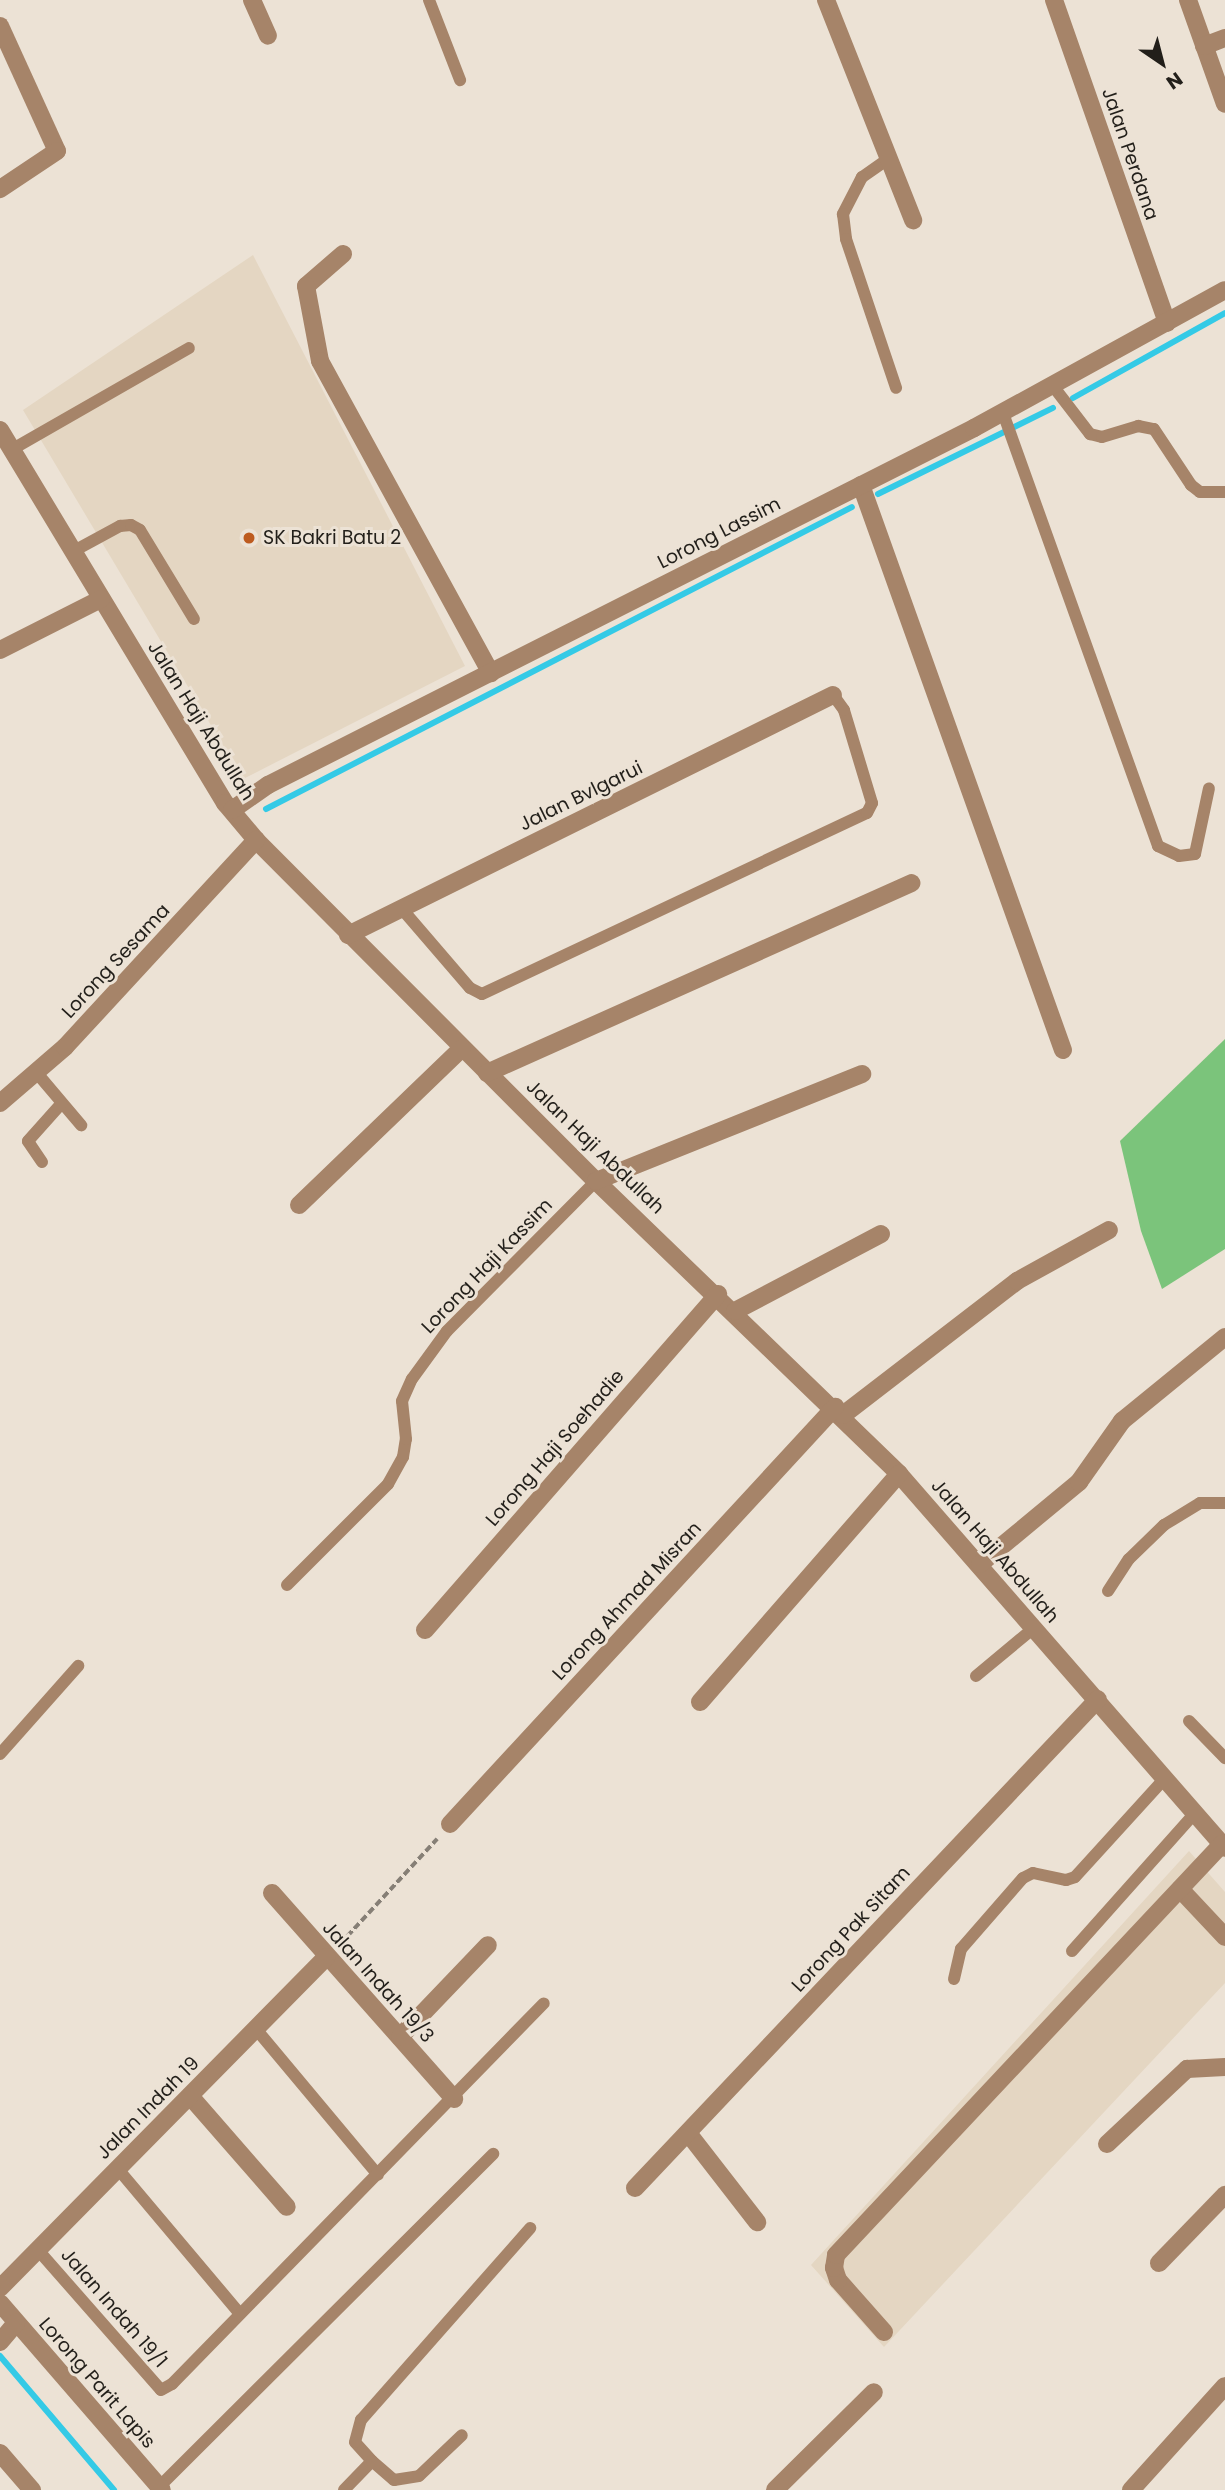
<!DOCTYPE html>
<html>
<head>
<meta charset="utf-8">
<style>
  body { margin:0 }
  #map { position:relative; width:1225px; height:2490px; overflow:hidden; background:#ece2d5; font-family:Poppins,sans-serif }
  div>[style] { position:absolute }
  .built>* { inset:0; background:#e4d6c2 }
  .forest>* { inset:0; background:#7bc47b }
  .stream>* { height:6px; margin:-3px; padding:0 3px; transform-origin:3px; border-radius:3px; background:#34cae6 }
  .path>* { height:3.5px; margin-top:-1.75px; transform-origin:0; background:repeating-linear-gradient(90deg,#867f76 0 7px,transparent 0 10.5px) }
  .service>* { height:12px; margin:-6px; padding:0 6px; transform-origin:6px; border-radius:6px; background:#a68469 }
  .minor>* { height:18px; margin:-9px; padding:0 9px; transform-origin:9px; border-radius:9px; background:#a68469 }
  .dots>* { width:19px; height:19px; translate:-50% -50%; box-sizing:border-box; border:4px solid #ece2d5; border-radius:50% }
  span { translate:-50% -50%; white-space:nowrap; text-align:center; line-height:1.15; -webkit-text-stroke:6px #ece2d5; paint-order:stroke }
  .street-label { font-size:19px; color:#221f1a }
  .poi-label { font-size:19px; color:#221f1a }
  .left { translate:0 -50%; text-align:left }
  .north { position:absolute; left:1127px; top:28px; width:70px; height:70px; -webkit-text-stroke:5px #ece2d5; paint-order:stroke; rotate:145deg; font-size:19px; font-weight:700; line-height:28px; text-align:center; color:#221f1a }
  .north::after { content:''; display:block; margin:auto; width:24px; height:32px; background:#221f1a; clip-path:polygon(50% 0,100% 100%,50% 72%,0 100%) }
</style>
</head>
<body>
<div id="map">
  <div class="built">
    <div style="clip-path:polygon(253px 255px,465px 666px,243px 779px,23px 410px)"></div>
    <div style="clip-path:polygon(1189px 1851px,1225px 1892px,1225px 1983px,884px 2347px,811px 2265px)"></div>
  </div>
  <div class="forest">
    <div style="clip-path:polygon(1225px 1039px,1225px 1249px,1162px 1289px,1141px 1231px,1120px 1141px)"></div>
  </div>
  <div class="stream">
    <div style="left:1073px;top:398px;width:174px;rotate:-29.2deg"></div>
    <div style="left:878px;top:494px;width:195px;rotate:-26.2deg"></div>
    <div style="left:266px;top:809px;width:659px;rotate:-27.26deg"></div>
    <div style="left:0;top:2356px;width:176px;rotate:49.6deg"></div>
  </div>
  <div class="path">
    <div style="left:340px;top:1944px;width:143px;rotate:-47.3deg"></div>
  </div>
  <div class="service">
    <div style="left:429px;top:0;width:86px;rotate:68.8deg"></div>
    <div style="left:888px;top:159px;width:32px;rotate:145deg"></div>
    <div style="left:862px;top:177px;width:42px;rotate:117.2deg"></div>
    <div style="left:843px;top:214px;width:25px;rotate:83deg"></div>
    <div style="left:846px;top:239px;width:157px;rotate:71.4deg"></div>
    <div style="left:1053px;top:386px;width:61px;rotate:52.4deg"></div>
    <div style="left:1090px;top:434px;width:12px;rotate:14deg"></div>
    <div style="left:1102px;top:437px;width:38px;rotate:-17deg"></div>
    <div style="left:1138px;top:426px;width:16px;rotate:11deg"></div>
    <div style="left:1154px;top:429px;width:67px;rotate:56.5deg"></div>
    <div style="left:1191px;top:485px;width:11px;rotate:38deg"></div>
    <div style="left:1200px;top:492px;width:25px"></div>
    <div style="left:1003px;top:413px;width:460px;rotate:70.3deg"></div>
    <div style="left:1158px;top:846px;width:23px;rotate:25deg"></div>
    <div style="left:1179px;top:856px;width:16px;rotate:-7deg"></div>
    <div style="left:1195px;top:854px;width:67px;rotate:-78deg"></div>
    <div style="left:11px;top:450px;width:205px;rotate:-29.8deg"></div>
    <div style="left:72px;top:552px;width:55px;rotate:-28.4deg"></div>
    <div style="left:120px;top:526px;width:11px;rotate:-5deg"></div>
    <div style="left:131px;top:525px;width:10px;rotate:29deg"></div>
    <div style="left:140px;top:530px;width:104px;rotate:58.8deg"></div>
    <div style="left:402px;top:909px;width:104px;rotate:49.3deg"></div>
    <div style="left:470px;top:988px;width:13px;rotate:27deg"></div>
    <div style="left:482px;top:994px;width:425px;rotate:-25.2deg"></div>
    <div style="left:867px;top:813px;width:11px;rotate:-63deg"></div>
    <div style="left:872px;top:803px;width:97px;rotate:-106.8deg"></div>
    <div style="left:844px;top:710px;width:19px;rotate:-126deg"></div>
    <div style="left:36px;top:1072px;width:70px;rotate:49.7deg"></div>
    <div style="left:42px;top:1162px;width:25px;rotate:-124deg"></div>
    <div style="left:28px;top:1141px;width:50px;rotate:-48.3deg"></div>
    <div style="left:287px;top:1585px;width:143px;rotate:-45deg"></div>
    <div style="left:388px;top:1484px;width:31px;rotate:-61deg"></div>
    <div style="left:403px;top:1457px;width:18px;rotate:-81deg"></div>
    <div style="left:406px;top:1439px;width:38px;rotate:-96deg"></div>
    <div style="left:402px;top:1401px;width:24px;rotate:-66deg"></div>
    <div style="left:412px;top:1379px;width:59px;rotate:-53.9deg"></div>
    <div style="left:447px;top:1331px;width:211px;rotate:-45.2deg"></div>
    <div style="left:1108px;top:1591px;width:38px;rotate:-57deg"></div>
    <div style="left:1129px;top:1559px;width:49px;rotate:-44.2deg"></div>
    <div style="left:1164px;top:1525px;width:42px;rotate:-31.4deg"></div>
    <div style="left:1200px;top:1503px;width:25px"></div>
    <div style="left:976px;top:1676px;width:77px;rotate:-39.7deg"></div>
    <div style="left:1189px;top:1721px;width:52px;rotate:45.8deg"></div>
    <div style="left:0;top:1754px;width:118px;rotate:-48.4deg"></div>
    <div style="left:1072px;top:1951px;width:185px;rotate:-48.3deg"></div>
    <div style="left:954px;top:1979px;width:31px;rotate:-77deg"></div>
    <div style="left:961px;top:1949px;width:94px;rotate:-48.9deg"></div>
    <div style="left:1023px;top:1878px;width:11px;rotate:-27deg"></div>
    <div style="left:1033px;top:1873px;width:34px;rotate:12deg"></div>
    <div style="left:1066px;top:1880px;width:9px;rotate:-18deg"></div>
    <div style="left:1075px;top:1877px;width:134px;rotate:-47.7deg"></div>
    <div style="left:256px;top:2029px;width:190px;rotate:50.1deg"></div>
    <div style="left:118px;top:2169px;width:189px;rotate:49.9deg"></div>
    <div style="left:38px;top:2250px;width:186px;rotate:48.7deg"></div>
    <div style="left:161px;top:2390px;width:13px;rotate:-29deg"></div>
    <div style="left:172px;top:2384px;width:532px;rotate:-45.68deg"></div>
    <div style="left:372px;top:2461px;width:25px;rotate:-132deg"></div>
    <div style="left:355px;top:2442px;width:23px;rotate:-75deg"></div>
    <div style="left:361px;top:2420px;width:256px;rotate:-48.6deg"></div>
    <div style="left:159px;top:2487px;width:472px;rotate:-44.9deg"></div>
    <div style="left:344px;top:2490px;width:40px;rotate:-46deg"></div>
    <div style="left:372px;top:2461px;width:29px;rotate:41deg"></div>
    <div style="left:394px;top:2480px;width:25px;rotate:-9deg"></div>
    <div style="left:419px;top:2476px;width:59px;rotate:-43.6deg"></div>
  </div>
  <div class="minor">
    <div style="left:252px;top:0;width:39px;rotate:66deg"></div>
    <div style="left:826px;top:0;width:237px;rotate:68.4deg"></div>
    <div style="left:1054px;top:0;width:342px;rotate:70.7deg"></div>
    <div style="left:1188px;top:0;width:110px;rotate:70.4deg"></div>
    <div style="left:0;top:26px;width:137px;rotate:65.5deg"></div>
    <div style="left:57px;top:151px;width:69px;rotate:146.3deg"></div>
    <div style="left:1204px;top:46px;width:22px;rotate:-21deg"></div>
    <div style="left:343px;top:254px;width:49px;rotate:139.1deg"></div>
    <div style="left:306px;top:286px;width:76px;rotate:79.4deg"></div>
    <div style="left:320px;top:361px;width:356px;rotate:61.3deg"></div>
    <div style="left:0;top:430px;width:436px;rotate:58.9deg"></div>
    <div style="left:225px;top:803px;width:48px;rotate:50deg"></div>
    <div style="left:256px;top:840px;width:482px;rotate:45.1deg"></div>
    <div style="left:596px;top:1181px;width:421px;rotate:44deg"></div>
    <div style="left:899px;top:1474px;width:496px;rotate:48.9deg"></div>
    <div style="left:861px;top:485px;width:600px;rotate:70.33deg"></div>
    <div style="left:0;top:650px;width:113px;rotate:-26.8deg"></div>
    <div style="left:232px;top:810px;width:44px;rotate:-34.8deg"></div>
    <div style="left:268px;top:785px;width:791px;rotate:-26.82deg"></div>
    <div style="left:974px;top:428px;width:286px;rotate:-28.8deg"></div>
    <div style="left:348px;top:935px;width:541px;rotate:-26.33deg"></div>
    <div style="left:487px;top:1073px;width:465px;rotate:-24.1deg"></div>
    <div style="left:0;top:1103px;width:86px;rotate:-40.7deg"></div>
    <div style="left:65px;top:1047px;width:282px;rotate:-47.3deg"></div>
    <div style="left:596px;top:1181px;width:287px;rotate:-21.9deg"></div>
    <div style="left:299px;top:1205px;width:226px;rotate:-43.9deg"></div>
    <div style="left:735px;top:1311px;width:165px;rotate:-27.8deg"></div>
    <div style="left:843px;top:1415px;width:220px;rotate:-37.6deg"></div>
    <div style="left:1017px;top:1281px;width:105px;rotate:-29deg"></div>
    <div style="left:980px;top:1564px;width:129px;rotate:-39.6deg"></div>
    <div style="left:1079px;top:1482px;width:75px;rotate:-54.8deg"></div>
    <div style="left:1122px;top:1421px;width:133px;rotate:-39.2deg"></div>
    <div style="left:425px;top:1630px;width:446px;rotate:-48.9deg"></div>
    <div style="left:700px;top:1702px;width:303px;rotate:-48.9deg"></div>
    <div style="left:450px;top:1824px;width:568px;rotate:-47.28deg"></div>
    <div style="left:1180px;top:1889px;width:66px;rotate:46.8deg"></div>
    <div style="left:272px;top:1893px;width:275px;rotate:48.5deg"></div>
    <div style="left:400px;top:2037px;width:127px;rotate:-46.3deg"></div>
    <div style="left:190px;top:2096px;width:147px;rotate:48.9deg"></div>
    <div style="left:688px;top:2133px;width:113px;rotate:52.2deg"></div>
    <div style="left:1107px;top:2144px;width:110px;rotate:-43.2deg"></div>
    <div style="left:1187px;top:2069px;width:38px;rotate:-3deg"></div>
    <div style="left:635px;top:2188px;width:673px;rotate:-46.56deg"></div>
    <div style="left:1159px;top:2263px;width:95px;rotate:-45.9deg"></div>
    <div style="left:0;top:2288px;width:465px;rotate:-45.4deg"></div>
    <div style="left:0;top:2303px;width:247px;rotate:49.1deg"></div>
    <div style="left:884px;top:2332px;width:69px;rotate:-131.5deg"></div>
    <div style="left:838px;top:2280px;width:13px;rotate:-108deg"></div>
    <div style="left:834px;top:2268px;width:13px;rotate:-81deg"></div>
    <div style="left:836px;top:2255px;width:564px;rotate:-46.8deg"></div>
    <div style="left:0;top:2342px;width:25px;rotate:-50deg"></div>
    <div style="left:0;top:2453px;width:49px;rotate:49.1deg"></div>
    <div style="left:775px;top:2490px;width:139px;rotate:-44.7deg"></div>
    <div style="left:1131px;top:2490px;width:140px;rotate:-47.9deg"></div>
  </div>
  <div class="dots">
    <div style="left:249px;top:538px;background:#bd5b1f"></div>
  </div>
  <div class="street-label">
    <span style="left:1130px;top:154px;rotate:71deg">Jalan Perdana</span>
    <span style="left:719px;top:533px;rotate:-27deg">Lorong Lassim</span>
    <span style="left:201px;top:721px;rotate:58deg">Jalan Haji Abdullah</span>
    <span style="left:581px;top:796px;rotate:-26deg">Jalan Bvlgarui</span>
    <span style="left:116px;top:961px;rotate:-47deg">Lorong Sesama</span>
    <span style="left:595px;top:1147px;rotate:44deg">Jalan Haji Abdullah</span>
    <span style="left:487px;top:1266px;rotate:-46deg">Lorong Haji Kassim</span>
    <span style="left:555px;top:1448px;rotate:-49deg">Lorong Haji Soehadie</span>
    <span style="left:995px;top:1551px;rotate:49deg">Jalan Haji Abdullah</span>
    <span style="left:627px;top:1601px;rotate:-47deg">Lorong Ahmad Misran</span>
    <span style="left:851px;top:1929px;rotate:-47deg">Lorong Pak Sitam</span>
    <span style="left:378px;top:1982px;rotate:48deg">Jalan Indah 19/3</span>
    <span style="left:148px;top:2108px;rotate:-45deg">Jalan Indah 19</span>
    <span style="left:114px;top:2308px;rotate:49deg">Jalan Indah 19/1</span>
    <span style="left:97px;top:2383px;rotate:49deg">Lorong Parit Lapis</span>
  </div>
  <div class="poi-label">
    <span class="left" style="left:263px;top:538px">SK Bakri Batu 2</span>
  </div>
  <div class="north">N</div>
</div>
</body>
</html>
